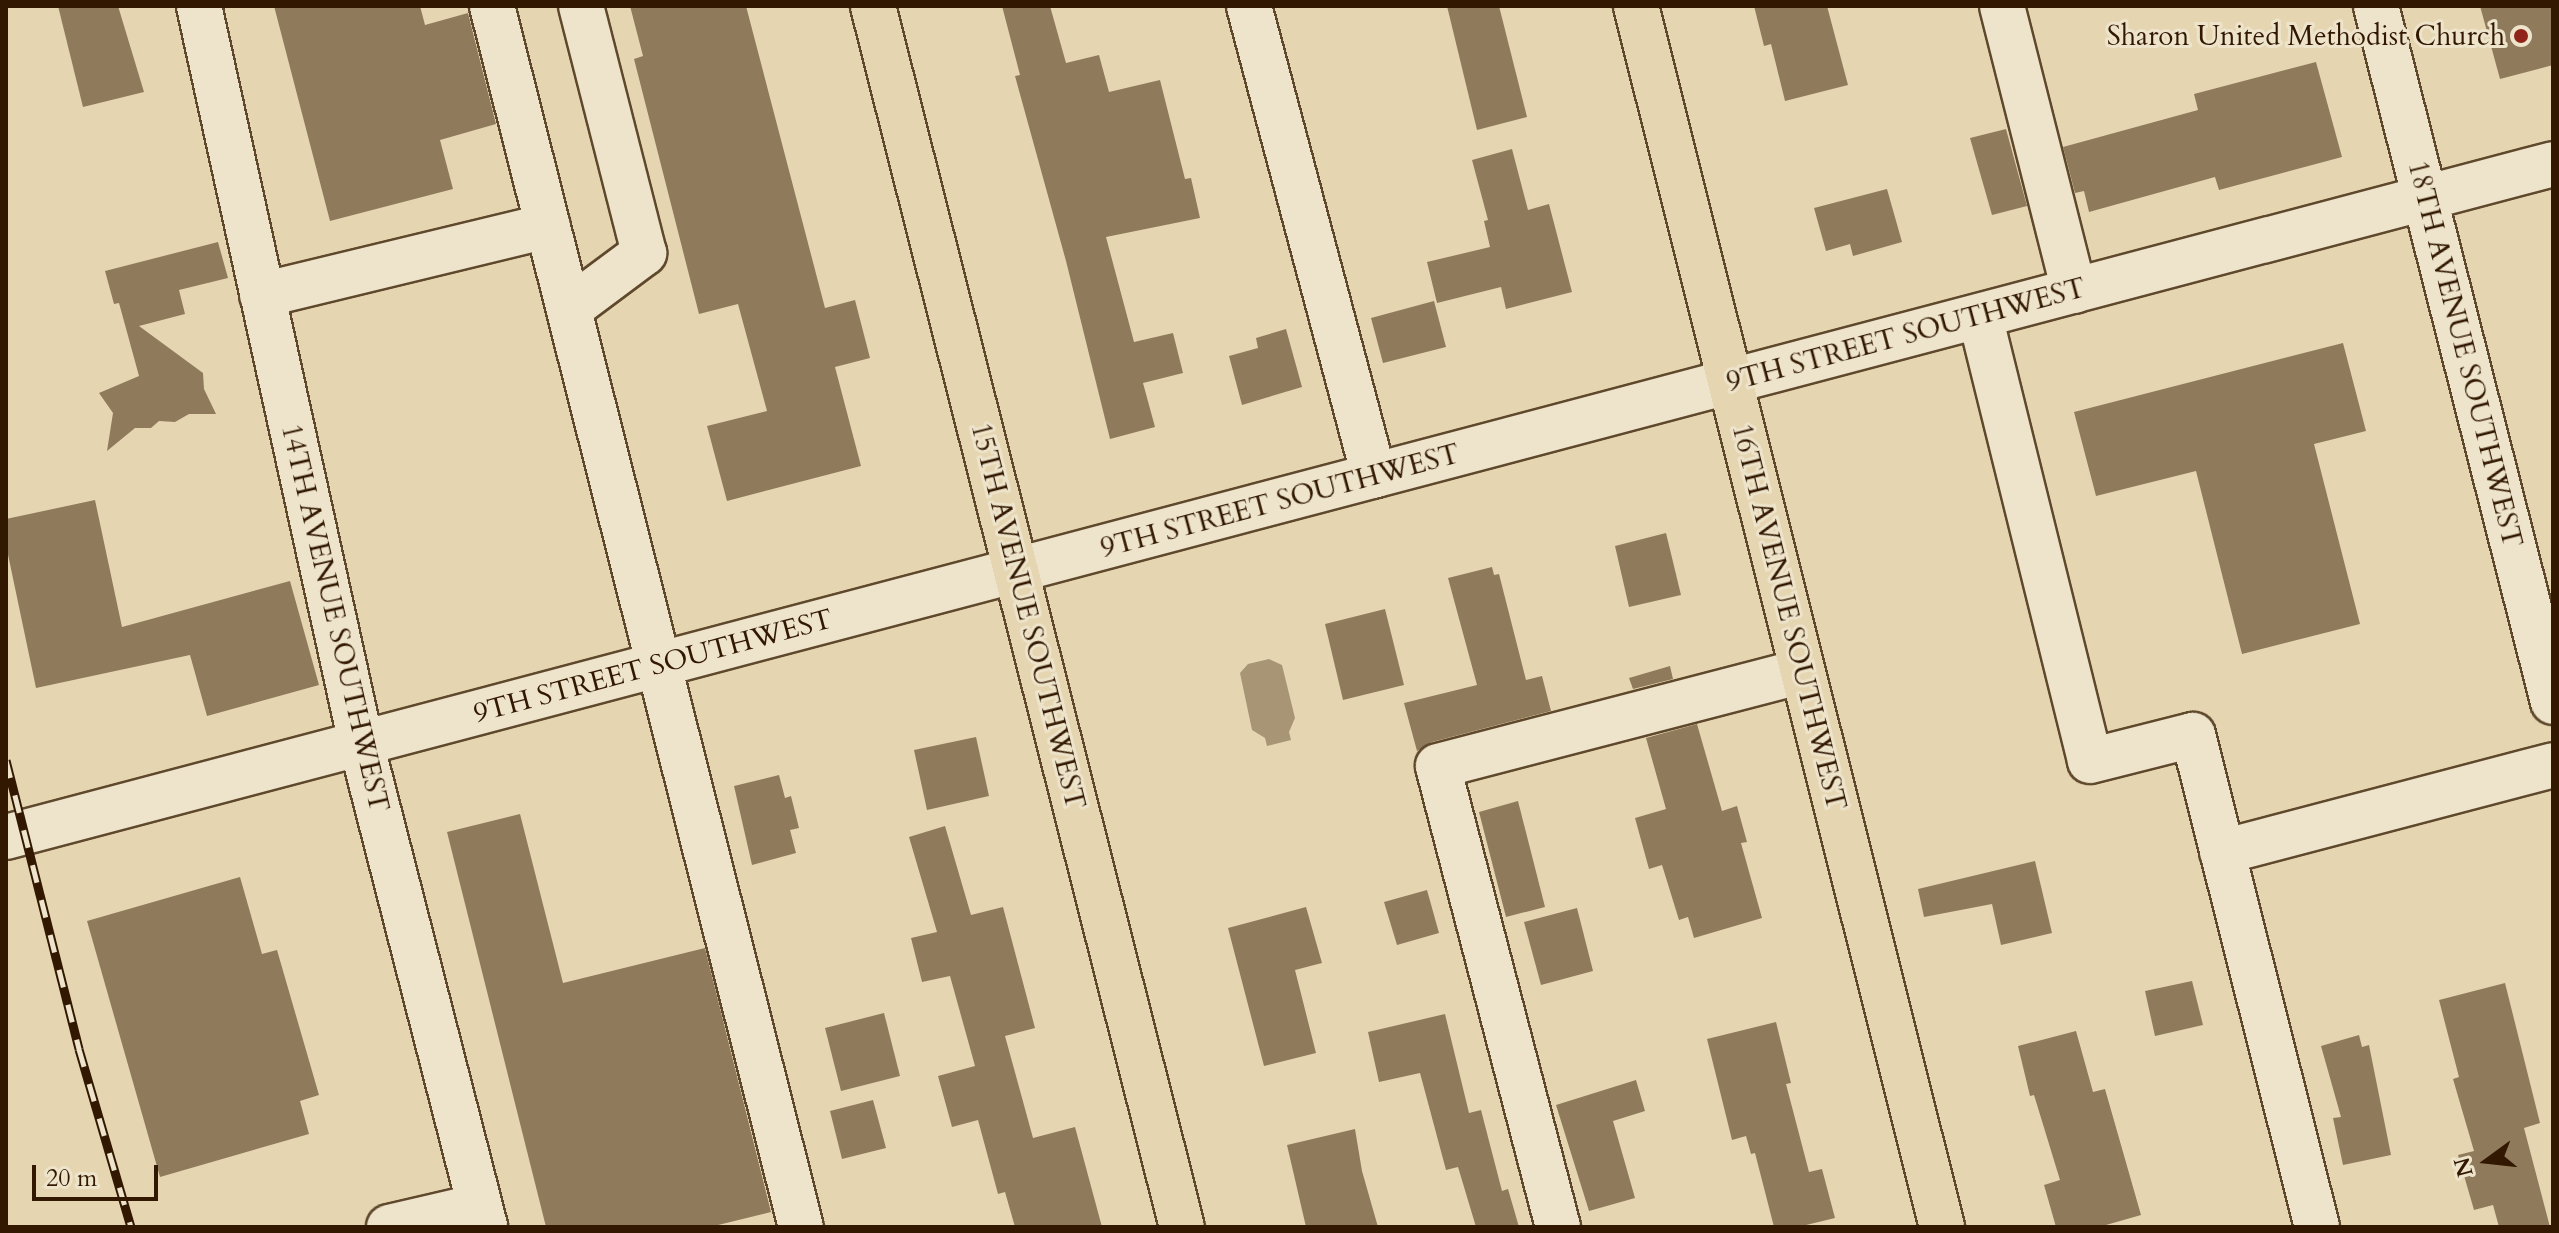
<!DOCTYPE html>
<html>
<head>
<meta charset="utf-8">
<style>
  body { margin:0 }
  #map { position:relative; width:2559px; height:1233px; overflow:hidden; background:#e5d6b1; font-family:Cardo,serif }
  div>[style] { position:absolute }
  .water>* { inset:0; background:#a89575 }
  .building>* { inset:0; background:#8f7b5c }
  .roads { filter:drop-shadow(2px 0 #5f482c) drop-shadow(-2px 0 #5f482c) drop-shadow(0 2px #5f482c) drop-shadow(0 -2px #5f482c) }
  .minor>* { height:44px; margin:-22px; padding:0 22px; transform-origin:22px; border-radius:22px; background:#eee4cc }
  .major>* { height:44px; margin:-22px; padding:0 22px; transform-origin:22px; border-radius:22px; background:#e5d6b1 }
  .rail>* { height:9px; margin-top:-4.5px; transform-origin:0; background:repeating-linear-gradient(90deg,#eee4cc 0 18px,#321800 0 36px); box-sizing:border-box; border-block:2px solid #321800 }
  .dots>* { width:22px; height:22px; translate:-50% -50%; box-sizing:border-box; border:4px solid #eee4cc; border-radius:50% }
  span { translate:-50% -50%; white-space:nowrap; text-align:center; line-height:1.15; -webkit-text-stroke:6px #eee4cc; paint-order:stroke }
  .poi-label { font-size:28px; color:#321800 }
  .right { translate:-100% -50%; text-align:right }
  .street-label { font-size:28px; color:#321800 }
  .frame { position:absolute; inset:0; border:8px solid #321800; pointer-events:none }
  .north { position:absolute; left:2447px; top:1121px; width:80px; height:80px; -webkit-text-stroke:6px #eee4cc; paint-order:stroke; rotate:255deg; font-size:22px; font-weight:700; line-height:32px; text-align:center; color:#321800 }
  .north::after { content:''; display:block; margin:auto; width:28px; height:36px; background:#321800; clip-path:polygon(50% 0,100% 100%,50% 72%,0 100%) }
  .scale { position:absolute; left:32px; top:1165px; width:126px; height:36px; box-sizing:border-box; border:4px solid #321800; border-top:0; padding-left:10px; font-size:24px; line-height:28px; white-space:nowrap; color:#321800; -webkit-text-stroke:6px #eee4cc; paint-order:stroke }
</style>
</head>
<body>
<div id="map">
  <div class="water">
    <div style="clip-path:polygon(1269px 659px,1282px 665px,1295px 718px,1289px 732px,1291px 740px,1267px 746px,1265px 738px,1252px 730px,1240px 673px,1248px 664px)"></div>
  </div>
  <div class="building">
    <div style="clip-path:polygon(58px 6px,118px 6px,144px 92px,83px 107px)"></div>
    <div style="clip-path:polygon(274px 6px,420px 6px,425px 25px,468px 13px,496px 124px,440px 140px,453px 189px,330px 221px)"></div>
    <div style="clip-path:polygon(630px 6px,746px 6px,825px 308px,855px 300px,870px 358px,835px 367px,861px 466px,727px 501px,707px 426px,767px 411px,738px 304px,699px 314px,634px 59px,643px 56px)"></div>
    <div style="clip-path:polygon(1002px 6px,1050px 6px,1066px 63px,1099px 55px,1109px 92px,1160px 80px,1185px 179px,1191px 178px,1200px 218px,1106px 237px,1134px 342px,1173px 333px,1183px 373px,1143px 383px,1155px 427px,1110px 439px,1066px 261px,1015px 76px,1020px 75px)"></div>
    <div style="clip-path:polygon(1447px 6px,1499px 6px,1527px 117px,1477px 130px)"></div>
    <div style="clip-path:polygon(1754px 6px,1827px 6px,1848px 85px,1785px 101px,1771px 44px,1764px 46px)"></div>
    <div style="clip-path:polygon(2480px 6px,2553px 6px,2553px 65px,2500px 79px)"></div>
    <div style="clip-path:polygon(2316px 62px,2342px 157px,2219px 190px,2215px 177px,2089px 212px,2084px 191px,2075px 193px,2063px 147px,2198px 110px,2194px 94px)"></div>
    <div style="clip-path:polygon(2006px 129px,2027px 206px,1992px 215px,1970px 138px)"></div>
    <div style="clip-path:polygon(1512px 149px,1528px 210px,1549px 204px,1572px 292px,1506px 309px,1501px 287px,1437px 303px,1427px 262px,1490px 247px,1484px 221px,1488px 220px,1472px 160px)"></div>
    <div style="clip-path:polygon(1887px 189px,1902px 242px,1853px 256px,1850px 244px,1826px 251px,1814px 208px)"></div>
    <div style="clip-path:polygon(218px 242px,228px 278px,179px 290px,185px 314px,139px 326px,203px 373px,204px 389px,216px 414px,189px 414px,175px 422px,159px 421px,151px 428px,135px 428px,107px 451px,113px 413px,99px 393px,139px 376px,119px 303px,114px 304px,105px 271px)"></div>
    <div style="clip-path:polygon(1434px 301px,1446px 347px,1383px 363px,1371px 318px)"></div>
    <div style="clip-path:polygon(1286px 329px,1302px 387px,1242px 405px,1229px 356px,1258px 348px,1256px 338px)"></div>
    <div style="clip-path:polygon(2343px 343px,2366px 431px,2314px 444px,2360px 624px,2242px 654px,2196px 471px,2096px 496px,2074px 412px)"></div>
    <div style="clip-path:polygon(95px 500px,122px 627px,290px 581px,319px 685px,207px 716px,190px 655px,36px 688px,6px 545px,6px 519px)"></div>
    <div style="clip-path:polygon(1666px 533px,1681px 595px,1629px 607px,1615px 546px)"></div>
    <div style="clip-path:polygon(1492px 567px,1494px 575px,1499px 574px,1526px 680px,1542px 676px,1551px 711px,1432px 742px,1417px 751px,1404px 703px,1477px 685px,1448px 578px)"></div>
    <div style="clip-path:polygon(1385px 609px,1404px 685px,1343px 700px,1325px 624px)"></div>
    <div style="clip-path:polygon(1670px 666px,1673px 679px,1633px 689px,1629px 678px)"></div>
    <div style="clip-path:polygon(1697px 724px,1722px 811px,1737px 806px,1747px 842px,1741px 843px,1762px 918px,1694px 938px,1688px 917px,1679px 920px,1662px 865px,1649px 869px,1635px 818px,1666px 809px,1646px 738px)"></div>
    <div style="clip-path:polygon(976px 737px,989px 796px,927px 810px,914px 750px)"></div>
    <div style="clip-path:polygon(779px 775px,785px 798px,791px 796px,799px 828px,790px 830px,796px 853px,752px 865px,734px 786px)"></div>
    <div style="clip-path:polygon(1518px 801px,1545px 907px,1506px 917px,1479px 812px)"></div>
    <div style="clip-path:polygon(520px 814px,563px 983px,705px 948px,771px 1212px,710px 1227px,546px 1227px,447px 832px)"></div>
    <div style="clip-path:polygon(945px 826px,971px 915px,1003px 907px,1035px 1028px,1005px 1036px,1033px 1138px,1075px 1127px,1102px 1227px,1015px 1227px,1005px 1192px,998px 1194px,978px 1120px,952px 1127px,938px 1076px,975px 1066px,950px 976px,922px 982px,911px 938px,937px 932px,909px 837px)"></div>
    <div style="clip-path:polygon(2035px 861px,2052px 933px,2001px 945px,1992px 904px,1924px 917px,1918px 889px)"></div>
    <div style="clip-path:polygon(240px 877px,262px 954px,277px 950px,319px 1095px,300px 1101px,309px 1134px,160px 1177px,87px 921px)"></div>
    <div style="clip-path:polygon(1427px 890px,1439px 933px,1397px 945px,1384px 902px)"></div>
    <div style="clip-path:polygon(1306px 907px,1322px 963px,1295px 970px,1316px 1053px,1264px 1066px,1228px 928px)"></div>
    <div style="clip-path:polygon(1577px 908px,1593px 971px,1541px 985px,1524px 922px)"></div>
    <div style="clip-path:polygon(2192px 981px,2203px 1025px,2155px 1036px,2145px 991px)"></div>
    <div style="clip-path:polygon(2505px 983px,2540px 1123px,2524px 1128px,2550px 1227px,2499px 1227px,2493px 1205px,2474px 1210px,2458px 1155px,2474px 1151px,2453px 1079px,2459px 1077px,2439px 1000px)"></div>
    <div style="clip-path:polygon(884px 1013px,900px 1076px,841px 1091px,825px 1028px)"></div>
    <div style="clip-path:polygon(1445px 1014px,1469px 1113px,1481px 1110px,1502px 1191px,1508px 1189px,1519px 1227px,1476px 1227px,1458px 1167px,1446px 1170px,1420px 1073px,1379px 1082px,1368px 1032px)"></div>
    <div style="clip-path:polygon(1776px 1022px,1791px 1083px,1786px 1084px,1809px 1172px,1822px 1169px,1835px 1218px,1798px 1227px,1774px 1227px,1755px 1153px,1751px 1154px,1746px 1136px,1732px 1140px,1707px 1039px)"></div>
    <div style="clip-path:polygon(2076px 1031px,2093px 1092px,2105px 1089px,2141px 1215px,2099px 1227px,2056px 1227px,2044px 1185px,2060px 1180px,2034px 1095px,2030px 1096px,2018px 1046px)"></div>
    <div style="clip-path:polygon(2359px 1035px,2362px 1047px,2369px 1045px,2391px 1155px,2343px 1165px,2333px 1118px,2341px 1117px,2321px 1046px)"></div>
    <div style="clip-path:polygon(1636px 1080px,1645px 1111px,1613px 1121px,1635px 1198px,1589px 1211px,1556px 1105px)"></div>
    <div style="clip-path:polygon(873px 1100px,886px 1148px,842px 1159px,830px 1111px)"></div>
    <div style="clip-path:polygon(1355px 1129px,1362px 1171px,1378px 1227px,1306px 1227px,1287px 1145px)"></div>
  </div>
  <div class="roads">
    <div class="minor">
      <div style="left:199px;top:6px;width:755px;rotate:77.6deg"></div>
      <div style="left:361px;top:743px;width:500px;rotate:75.6deg"></div>
      <div style="left:492px;top:6px;width:1259px;rotate:75.8deg"></div>
      <div style="left:1249px;top:6px;width:486px;rotate:75.1deg"></div>
      <div style="left:2002px;top:6px;width:294px;rotate:75.8deg"></div>
      <div style="left:2376px;top:6px;width:718px;rotate:75.73deg"></div>
      <div style="left:262px;top:295px;width:294px;rotate:-13.6deg"></div>
      <div style="left:569px;top:309px;width:94px;rotate:-36.7deg"></div>
      <div style="left:644px;top:253px;width:255px;rotate:-104.3deg"></div>
      <div style="left:1980px;top:316px;width:458px;rotate:76.1deg"></div>
      <div style="left:2090px;top:761px;width:106px;rotate:-14.2deg"></div>
      <div style="left:2193px;top:735px;width:507px;rotate:75.85deg"></div>
      <div style="left:6px;top:837px;width:2634px;rotate:-14.8deg"></div>
      <div style="left:2222px;top:852px;width:342px;rotate:-14.7deg"></div>
      <div style="left:389px;top:1227px;width:92px;rotate:-13.1deg"></div>
      <div style="left:1558px;top:1227px;width:476px;rotate:-104.6deg"></div>
      <div style="left:1438px;top:766px;width:376px;rotate:-14.6deg"></div>
    </div>
    <div class="major">
      <div style="left:873px;top:6px;width:1259px;rotate:75.8deg"></div>
      <div style="left:1636px;top:6px;width:1259px;rotate:75.93deg"></div>
    </div>
  </div>
  <div class="rail">
    <div style="left:6px;top:760px;width:298px;rotate:75.8deg"></div>
    <div style="left:79px;top:1049px;width:185px;rotate:73.7deg"></div>
  </div>
  <div class="dots">
    <div style="left:2521px;top:36px;background:#8f2418"></div>
  </div>
  <div class="poi-label">
    <span class="right" style="left:2505px;top:36px">Sharon United Methodist Church</span>
  </div>
  <div class="street-label">
    <span style="left:1906px;top:335px;rotate:-15deg">9TH STREET SOUTHWEST</span>
    <span style="left:2465px;top:354px;rotate:76deg">18TH AVENUE SOUTHWEST</span>
    <span style="left:1280px;top:501px;rotate:-15deg">9TH STREET SOUTHWEST</span>
    <span style="left:1028px;top:616px;rotate:76deg">15TH AVENUE SOUTHWEST</span>
    <span style="left:1789px;top:617px;rotate:76deg">16TH AVENUE SOUTHWEST</span>
    <span style="left:335px;top:618px;rotate:77deg">14TH AVENUE SOUTHWEST</span>
    <span style="left:653px;top:666px;rotate:-15deg">9TH STREET SOUTHWEST</span>
  </div>
  <div class="frame"></div>
  <div class="north">N</div>
  <div class="scale">20 m</div>
</div>
</body>
</html>
